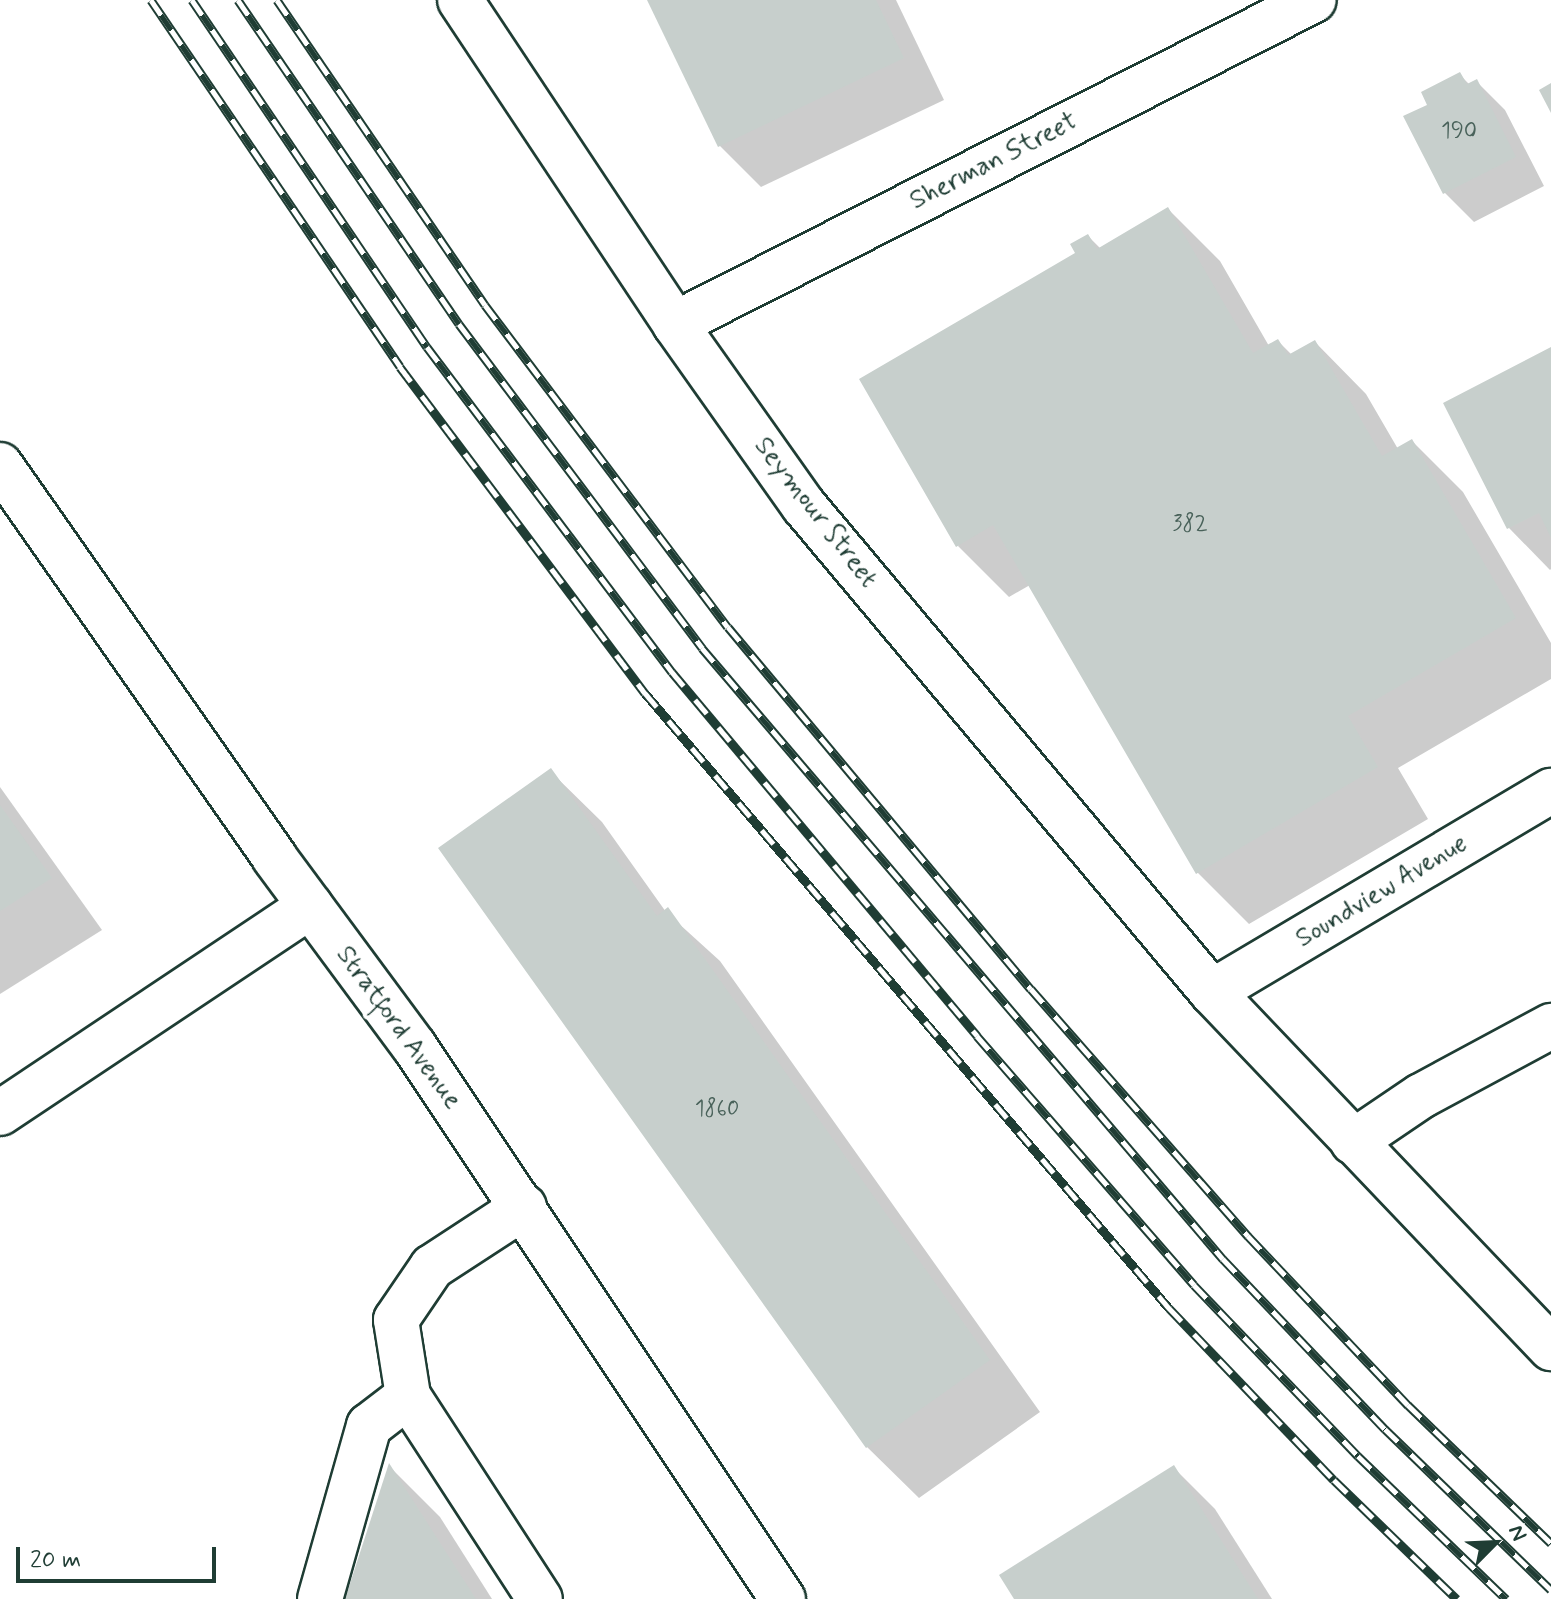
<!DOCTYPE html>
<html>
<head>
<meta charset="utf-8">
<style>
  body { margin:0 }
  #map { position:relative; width:1551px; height:1599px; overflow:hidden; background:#fff; font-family:Mynerve,sans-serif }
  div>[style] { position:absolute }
  .shadow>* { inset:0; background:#0003 }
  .building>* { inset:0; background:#c7cfcc }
  .roads { filter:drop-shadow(2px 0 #1f3d34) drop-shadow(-2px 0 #1f3d34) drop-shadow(0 2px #1f3d34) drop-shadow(0 -2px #1f3d34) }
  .minor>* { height:44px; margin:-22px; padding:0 22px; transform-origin:22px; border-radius:22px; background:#fff }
  .major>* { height:44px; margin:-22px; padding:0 22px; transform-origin:22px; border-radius:22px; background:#fff }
  .rail>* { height:9px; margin-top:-4.5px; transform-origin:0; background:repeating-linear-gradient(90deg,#fff 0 18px,#1f3d34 0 36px); box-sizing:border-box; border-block:2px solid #1f3d34 }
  span { translate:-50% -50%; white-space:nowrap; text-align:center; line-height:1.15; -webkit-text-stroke:8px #fff; paint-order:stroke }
  .number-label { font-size:22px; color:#49625a }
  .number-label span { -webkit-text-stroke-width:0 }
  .street-label { font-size:26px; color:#1f3d34 }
  .north { position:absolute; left:1455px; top:1503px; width:80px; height:80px; -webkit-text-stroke:6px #fff; paint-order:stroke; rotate:66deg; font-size:22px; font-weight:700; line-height:32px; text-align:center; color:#1f3d34 }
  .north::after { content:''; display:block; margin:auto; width:28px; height:36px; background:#1f3d34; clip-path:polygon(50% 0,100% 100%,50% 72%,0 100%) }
  .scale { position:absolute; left:16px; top:1547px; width:200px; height:36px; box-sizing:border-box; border:4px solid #1f3d34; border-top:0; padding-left:10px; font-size:24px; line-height:28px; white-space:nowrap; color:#1f3d34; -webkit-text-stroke:6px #fff; paint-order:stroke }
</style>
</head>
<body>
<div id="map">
  <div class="shadow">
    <div style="clip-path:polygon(649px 0,896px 0,944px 100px,761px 187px,720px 146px)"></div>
    <div style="clip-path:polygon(1460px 75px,1470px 85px,1476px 81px,1505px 110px,1544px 186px,1474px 222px,1445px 193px,1430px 105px)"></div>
    <div style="clip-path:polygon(1168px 209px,1220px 261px,1269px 346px,1278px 341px,1292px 355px,1315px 342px,1366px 394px,1398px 449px,1412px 441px,1463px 492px,1551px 643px,1551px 679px,1398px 768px,1428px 819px,1249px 924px,1198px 873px,1030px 585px,1009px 597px,958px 546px,1088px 236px,1101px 249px)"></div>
    <div style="clip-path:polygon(1551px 349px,1551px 569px,1550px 570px,1509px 528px)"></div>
    <div style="clip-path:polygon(550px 771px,602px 822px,666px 912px,720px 961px,1040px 1412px,919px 1498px,867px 1447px)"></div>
    <div style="clip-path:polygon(0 787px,102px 930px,0 994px)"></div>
    <div style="clip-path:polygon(390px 1467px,440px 1517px,492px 1599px,347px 1599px)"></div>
    <div style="clip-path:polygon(1174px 1468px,1215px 1509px,1272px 1599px,1016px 1599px)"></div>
  </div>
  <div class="building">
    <div style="clip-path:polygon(647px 0,876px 0,904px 58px,718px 147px)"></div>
    <div style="clip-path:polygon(1460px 72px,1467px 84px,1477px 79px,1516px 157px,1443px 194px,1403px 116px,1427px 105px,1421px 92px)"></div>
    <div style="clip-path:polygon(1551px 83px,1551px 113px,1539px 90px)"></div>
    <div style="clip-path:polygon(1168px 207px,1253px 353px,1278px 339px,1288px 355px,1315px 340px,1382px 456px,1412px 439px,1516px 618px,1348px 716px,1378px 767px,1196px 874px,993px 525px,956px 547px,859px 379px,1075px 253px,1070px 244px,1088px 234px,1097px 249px)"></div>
    <div style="clip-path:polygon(1551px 347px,1551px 538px,1539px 513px,1507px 529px,1443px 403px)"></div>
    <div style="clip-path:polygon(551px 768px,657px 916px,668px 907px,990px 1360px,866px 1448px,438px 848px)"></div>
    <div style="clip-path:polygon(0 805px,52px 878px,0 911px)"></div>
    <div style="clip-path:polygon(389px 1463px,476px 1599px,345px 1599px)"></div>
    <div style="clip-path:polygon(1174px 1465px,1258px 1599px,1014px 1599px,999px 1575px)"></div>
  </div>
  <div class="roads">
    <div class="minor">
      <div style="left:460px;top:0;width:389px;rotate:56.4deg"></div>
      <div style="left:675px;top:324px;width:223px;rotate:54.7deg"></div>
      <div style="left:804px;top:506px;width:635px;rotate:49.99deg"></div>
      <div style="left:1212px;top:992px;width:492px;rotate:46.4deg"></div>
      <div style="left:675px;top:324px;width:716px;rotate:-26.89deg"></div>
      <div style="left:1212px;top:992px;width:394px;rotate:-30.7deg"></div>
      <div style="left:0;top:1113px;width:373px;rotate:-33.7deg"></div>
      <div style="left:1353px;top:1142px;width:82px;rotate:-34.1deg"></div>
      <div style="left:1421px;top:1096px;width:148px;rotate:-28.3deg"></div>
      <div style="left:524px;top:1207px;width:110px;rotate:146.9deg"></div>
      <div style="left:432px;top:1267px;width:64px;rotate:124.2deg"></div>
      <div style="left:396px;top:1320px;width:77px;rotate:81deg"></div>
      <div style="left:408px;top:1396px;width:242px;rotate:57deg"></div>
      <div style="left:320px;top:1599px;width:180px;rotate:-74.2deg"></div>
      <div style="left:369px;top:1426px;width:49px;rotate:-37.6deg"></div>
    </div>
    <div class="major">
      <div style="left:0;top:465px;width:478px;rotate:55deg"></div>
      <div style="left:274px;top:857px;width:235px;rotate:53.5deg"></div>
      <div style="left:414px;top:1046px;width:665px;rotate:56.29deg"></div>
    </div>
  </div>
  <div class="rail">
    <div style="left:151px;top:0;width:443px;rotate:55.8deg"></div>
    <div style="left:400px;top:367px;width:408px;rotate:53.1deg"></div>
    <div style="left:645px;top:693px;width:808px;rotate:49.57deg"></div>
    <div style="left:1169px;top:1308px;width:238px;rotate:46.2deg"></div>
    <div style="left:1334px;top:1480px;width:171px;rotate:44.1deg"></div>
    <div style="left:192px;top:0;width:419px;rotate:55.9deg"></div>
    <div style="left:427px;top:347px;width:407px;rotate:53deg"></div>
    <div style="left:672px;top:672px;width:475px;rotate:50deg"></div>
    <div style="left:977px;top:1036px;width:330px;rotate:48.9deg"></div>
    <div style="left:1194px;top:1285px;width:237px;rotate:46.2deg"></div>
    <div style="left:1358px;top:1456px;width:206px;rotate:44deg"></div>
    <div style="left:238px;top:0;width:392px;rotate:55.7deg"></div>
    <div style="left:459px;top:324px;width:405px;rotate:53.1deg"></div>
    <div style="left:702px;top:648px;width:803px;rotate:49.55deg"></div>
    <div style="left:1223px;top:1259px;width:235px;rotate:46.4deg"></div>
    <div style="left:1385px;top:1429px;width:231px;rotate:44.1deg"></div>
    <div style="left:277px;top:0;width:369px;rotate:55.7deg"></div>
    <div style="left:485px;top:305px;width:403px;rotate:53deg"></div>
    <div style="left:728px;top:627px;width:472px;rotate:50.1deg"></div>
    <div style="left:1031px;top:989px;width:329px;rotate:48.7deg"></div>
    <div style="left:1248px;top:1236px;width:233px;rotate:46.6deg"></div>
    <div style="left:1408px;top:1405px;width:199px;rotate:44deg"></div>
  </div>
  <div class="number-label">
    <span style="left:1459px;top:132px">190</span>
    <span style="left:1190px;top:525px">382</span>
    <span style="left:717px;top:1110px">1860</span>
  </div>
  <div class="street-label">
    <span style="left:994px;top:162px;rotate:-27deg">Sherman Street</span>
    <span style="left:815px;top:513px;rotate:52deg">Seymour Street</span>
    <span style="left:1382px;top:892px;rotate:-31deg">Soundview Avenue</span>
    <span style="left:398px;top:1028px;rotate:54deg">Stratford Avenue</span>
  </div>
  <div class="north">N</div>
  <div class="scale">20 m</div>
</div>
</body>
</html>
